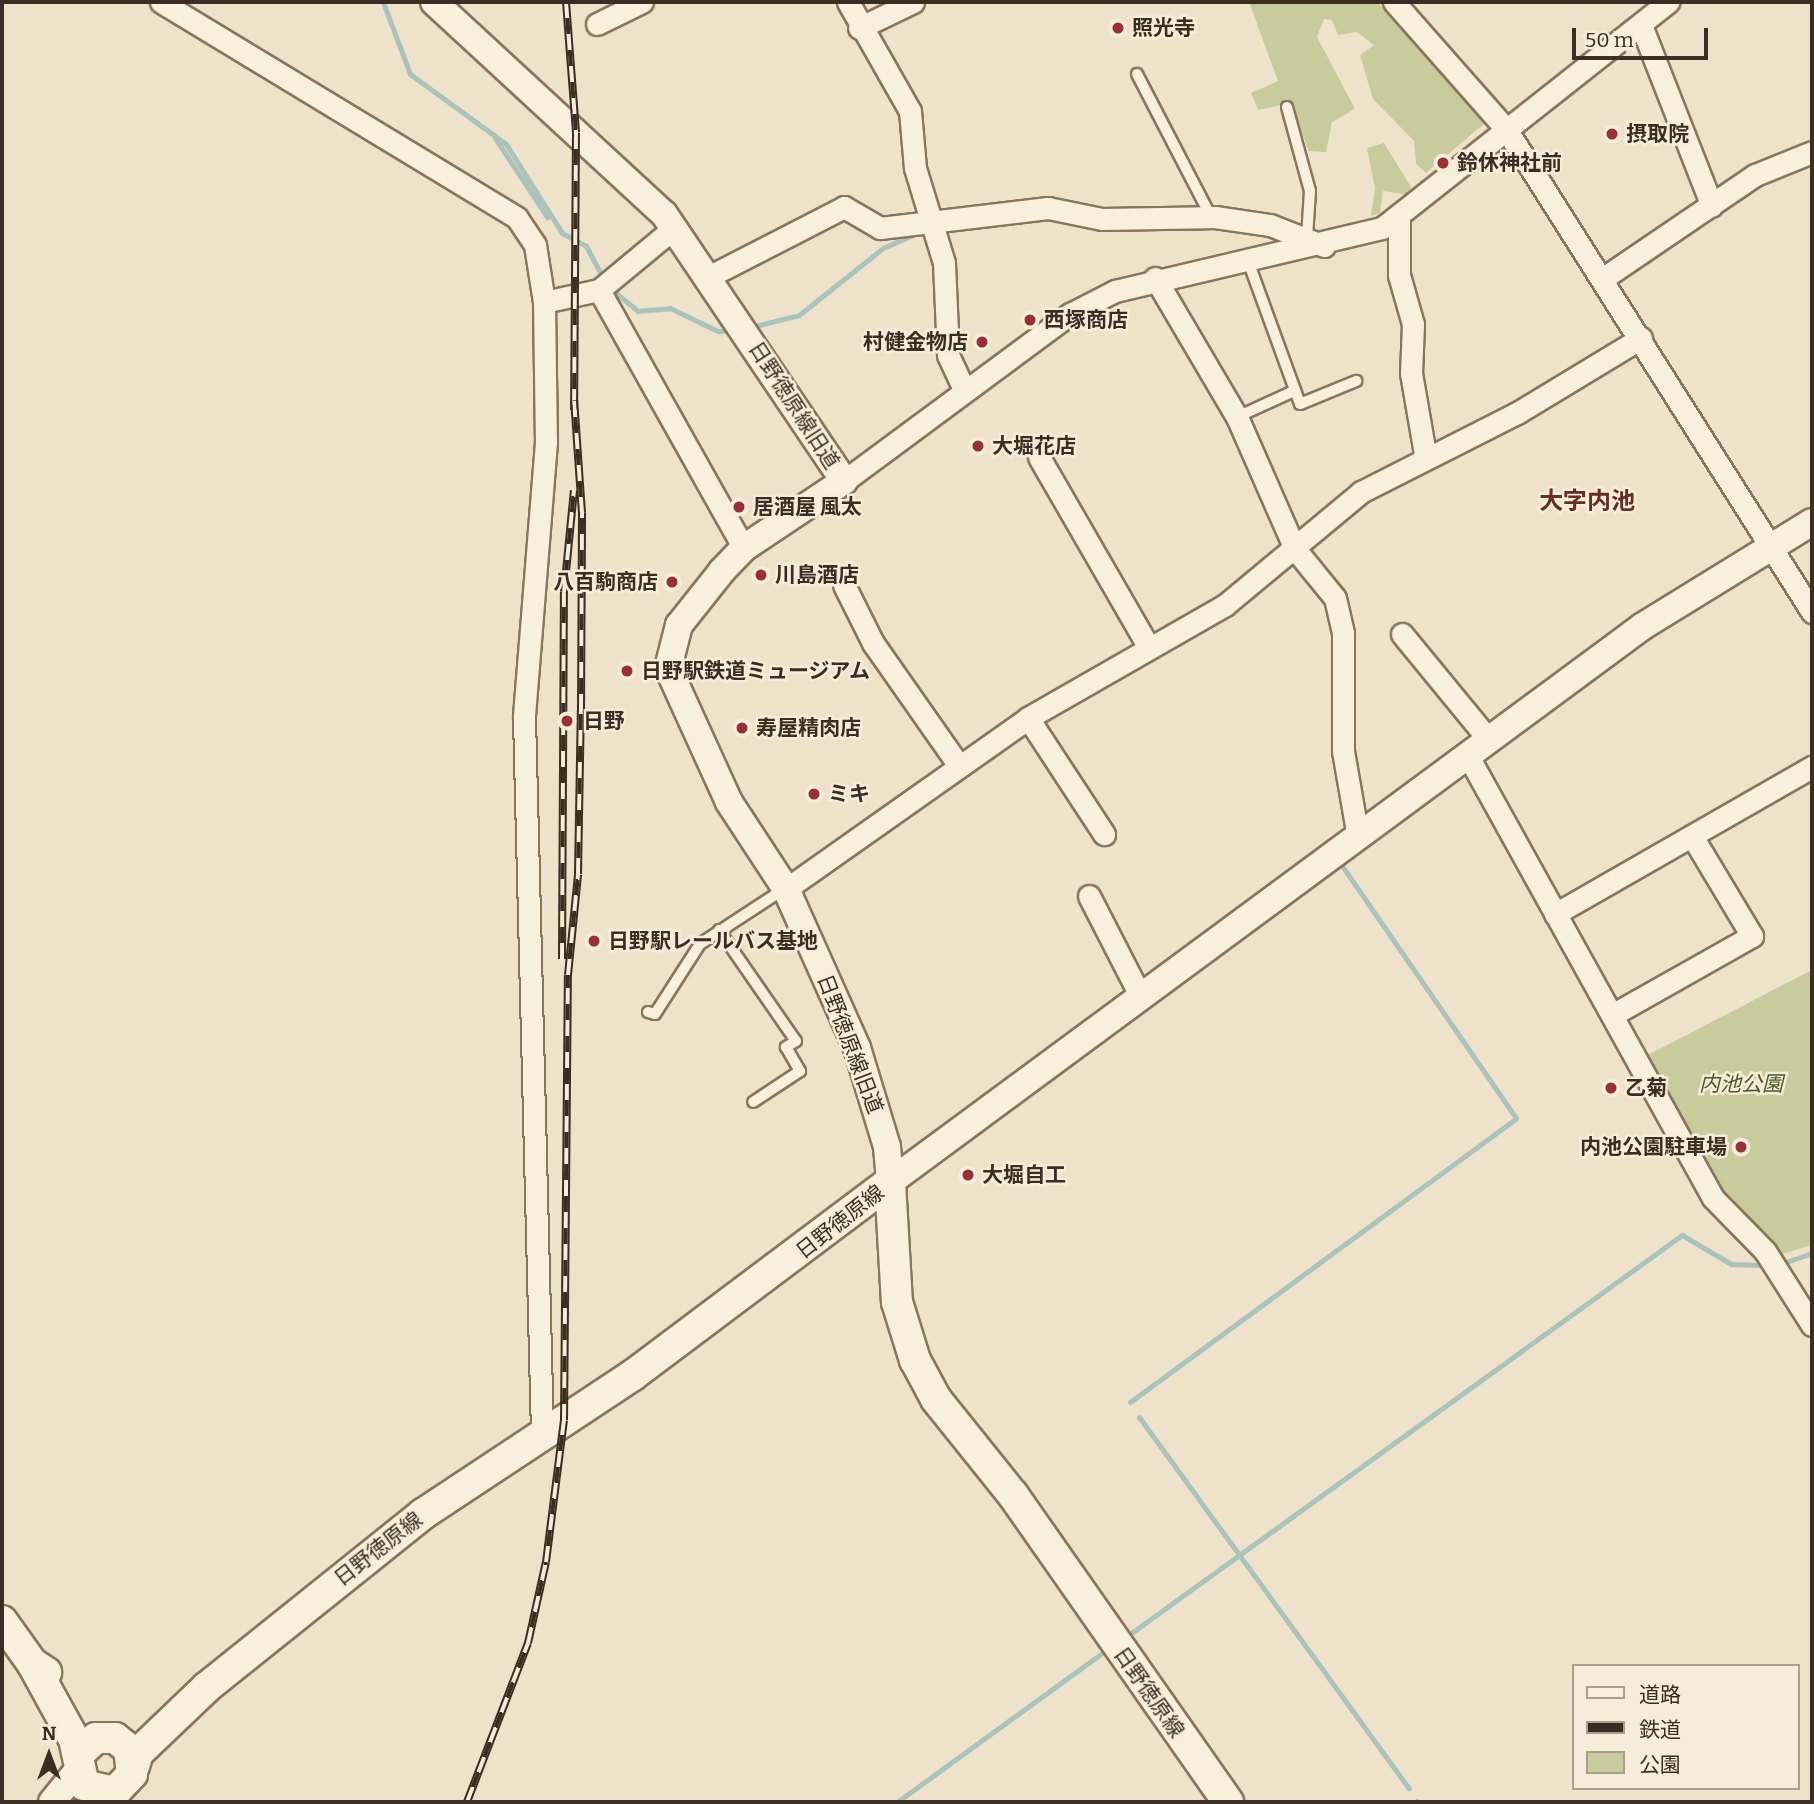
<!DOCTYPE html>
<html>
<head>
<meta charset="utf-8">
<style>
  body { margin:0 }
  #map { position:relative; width:1814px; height:1804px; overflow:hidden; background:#eee2ca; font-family:Bitter,"Noto Sans JP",serif }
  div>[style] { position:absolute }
  .green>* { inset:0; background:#c8cc9d }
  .stream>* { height:5px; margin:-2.5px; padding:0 2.5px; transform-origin:2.5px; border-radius:2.5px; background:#aac3bb }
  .roads { filter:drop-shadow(2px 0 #8a755e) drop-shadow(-2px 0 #8a755e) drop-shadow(0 2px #8a755e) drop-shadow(0 -2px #8a755e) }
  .service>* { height:10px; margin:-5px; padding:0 5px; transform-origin:5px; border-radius:5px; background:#f8f0dd }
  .minor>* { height:21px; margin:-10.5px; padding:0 10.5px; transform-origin:10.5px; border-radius:10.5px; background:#f8f0dd }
  .tertiary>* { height:26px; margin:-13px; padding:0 13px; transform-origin:13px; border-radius:13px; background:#f8f0dd }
  .secondary>* { height:30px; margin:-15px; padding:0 15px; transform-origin:15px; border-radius:15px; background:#f8f0dd }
  .rail>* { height:8px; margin-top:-4px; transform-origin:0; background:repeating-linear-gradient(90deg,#f5ecd9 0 16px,#3b2d21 0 32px); box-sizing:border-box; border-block:2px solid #3b2d21 }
  .dots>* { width:19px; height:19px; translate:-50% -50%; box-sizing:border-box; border:4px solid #f5ecd9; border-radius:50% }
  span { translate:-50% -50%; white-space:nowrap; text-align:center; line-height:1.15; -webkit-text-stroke:5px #f5ecd9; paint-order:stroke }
  .poi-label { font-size:21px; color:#3b2d21; font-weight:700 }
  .left { translate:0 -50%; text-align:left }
  .right { translate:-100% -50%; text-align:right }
  .street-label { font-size:21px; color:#3b2d21 }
  .park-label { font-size:21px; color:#4d5729; font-style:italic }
  .quarter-label { font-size:24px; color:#672e22; font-weight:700 }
  .frame { position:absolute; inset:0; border:4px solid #3b2d21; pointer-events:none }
  .legend { position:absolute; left:1572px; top:1664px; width:228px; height:126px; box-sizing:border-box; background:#f5ecd9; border:2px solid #aba08f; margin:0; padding:9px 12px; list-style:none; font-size:21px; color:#3b2d21 }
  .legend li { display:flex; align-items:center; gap:14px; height:35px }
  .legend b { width:35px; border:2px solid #aba08f }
  .north { position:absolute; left:14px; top:1720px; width:70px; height:70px; -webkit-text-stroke:5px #f5ecd9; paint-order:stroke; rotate:0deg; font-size:19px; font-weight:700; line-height:28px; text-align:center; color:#3b2d21 }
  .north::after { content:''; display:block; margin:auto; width:24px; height:32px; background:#3b2d21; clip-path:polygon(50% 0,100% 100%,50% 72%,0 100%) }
  .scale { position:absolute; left:1572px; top:28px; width:136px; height:32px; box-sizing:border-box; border:4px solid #3b2d21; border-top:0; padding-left:9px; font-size:21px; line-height:24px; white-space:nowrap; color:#3b2d21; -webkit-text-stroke:5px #f5ecd9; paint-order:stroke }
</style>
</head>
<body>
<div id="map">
  <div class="green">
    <div style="clip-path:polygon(1249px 2px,1377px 2px,1486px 122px,1426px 173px,1416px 164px,1414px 141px,1373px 99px,1360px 55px,1374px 45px,1357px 32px,1338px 35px,1332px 20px,1324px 19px,1317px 37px,1355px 109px,1332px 122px,1326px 152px,1309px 151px,1290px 103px,1258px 110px,1251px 93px,1278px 81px)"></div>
    <div style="clip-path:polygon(1384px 143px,1411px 187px,1408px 195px,1383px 191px,1380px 213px,1371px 216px,1375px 188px,1367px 148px)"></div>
    <div style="clip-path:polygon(1812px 970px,1812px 1245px,1779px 1255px,1725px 1197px,1646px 1056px)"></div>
  </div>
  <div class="stream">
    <div style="left:383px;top:2px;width:77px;rotate:69.4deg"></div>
    <div style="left:410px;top:74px;width:119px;rotate:36.1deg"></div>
    <div style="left:506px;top:144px;width:105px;rotate:57.8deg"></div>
    <div style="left:562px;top:233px;width:27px;rotate:28deg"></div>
    <div style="left:586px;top:246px;width:36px;rotate:62deg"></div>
    <div style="left:495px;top:138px;width:95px;rotate:56.6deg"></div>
    <div style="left:612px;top:290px;width:33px;rotate:39deg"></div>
    <div style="left:638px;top:311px;width:32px;rotate:-5deg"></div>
    <div style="left:670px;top:308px;width:53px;rotate:25.6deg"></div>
    <div style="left:718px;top:331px;width:15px;rotate:-4deg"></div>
    <div style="left:755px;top:326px;width:45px;rotate:-14deg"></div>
    <div style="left:799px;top:315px;width:107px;rotate:-38.6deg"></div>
    <div style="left:883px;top:248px;width:36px;rotate:-24deg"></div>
    <div style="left:1786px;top:1262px;width:28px;rotate:-19deg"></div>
    <div style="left:1130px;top:1402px;width:479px;rotate:-36.3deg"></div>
    <div style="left:1516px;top:1118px;width:306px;rotate:-124.6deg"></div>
    <div style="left:1139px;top:1417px;width:459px;rotate:54deg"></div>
    <div style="left:1123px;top:1639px;width:690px;rotate:-35.86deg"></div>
    <div style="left:1682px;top:1235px;width:57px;rotate:30.6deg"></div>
    <div style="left:1731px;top:1264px;width:34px;rotate:2deg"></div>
    <div style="left:1417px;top:1801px;width:1px;rotate:45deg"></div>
    <div style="left:897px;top:1802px;width:262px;rotate:-36deg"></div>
  </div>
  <div class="roads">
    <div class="service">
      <div style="left:1137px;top:74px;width:161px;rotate:62.6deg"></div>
      <div style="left:1287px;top:107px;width:87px;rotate:74.7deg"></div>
      <div style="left:1310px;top:191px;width:46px;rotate:93.7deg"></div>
      <div style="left:1248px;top:261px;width:152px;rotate:70deg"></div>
      <div style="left:1300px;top:404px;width:61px;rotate:-22.3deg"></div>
      <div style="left:1237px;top:417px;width:63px;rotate:-24.5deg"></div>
      <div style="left:719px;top:930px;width:135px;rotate:55.3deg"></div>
      <div style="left:796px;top:1041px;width:12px;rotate:149deg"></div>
      <div style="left:786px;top:1047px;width:28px;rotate:60deg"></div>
      <div style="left:800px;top:1071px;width:56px;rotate:146.6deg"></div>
      <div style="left:648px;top:1012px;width:7px;rotate:16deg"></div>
      <div style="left:655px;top:1014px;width:83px;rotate:-57.3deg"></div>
      <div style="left:700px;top:944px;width:100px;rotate:-33.2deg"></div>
    </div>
    <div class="minor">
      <div style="left:161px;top:2px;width:416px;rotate:31.2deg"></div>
      <div style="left:517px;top:218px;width:32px;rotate:56deg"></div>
      <div style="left:535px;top:245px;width:58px;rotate:81deg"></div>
      <div style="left:544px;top:302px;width:140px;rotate:89.2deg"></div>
      <div style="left:546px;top:442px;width:276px;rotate:94.6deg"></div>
      <div style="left:524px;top:717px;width:717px;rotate:88.56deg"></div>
      <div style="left:848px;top:2px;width:125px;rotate:60.4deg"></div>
      <div style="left:910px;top:111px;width:57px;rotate:85deg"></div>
      <div style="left:915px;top:168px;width:99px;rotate:73deg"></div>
      <div style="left:944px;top:263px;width:92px;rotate:87.5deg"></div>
      <div style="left:948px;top:355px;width:40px;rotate:65deg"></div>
      <div style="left:1394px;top:2px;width:169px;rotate:48.6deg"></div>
      <div style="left:1506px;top:129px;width:572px;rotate:57.64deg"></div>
      <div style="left:597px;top:24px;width:50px;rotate:-26.1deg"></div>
      <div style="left:1641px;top:25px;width:194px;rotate:68.6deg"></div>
      <div style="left:859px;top:28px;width:60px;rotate:-25.7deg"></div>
      <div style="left:1399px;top:216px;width:59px;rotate:90deg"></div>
      <div style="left:1399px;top:275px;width:51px;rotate:74.1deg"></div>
      <div style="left:1413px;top:324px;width:49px;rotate:92.3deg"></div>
      <div style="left:1411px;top:373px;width:82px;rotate:80.2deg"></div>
      <div style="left:710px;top:276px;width:151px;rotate:-27.2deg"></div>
      <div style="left:844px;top:207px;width:42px;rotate:30.3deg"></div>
      <div style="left:880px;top:228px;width:169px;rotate:-6.8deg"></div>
      <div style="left:1048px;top:208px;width:55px;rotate:11.5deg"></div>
      <div style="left:1102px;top:219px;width:113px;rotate:-1deg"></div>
      <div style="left:1215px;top:217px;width:56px;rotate:8.3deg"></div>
      <div style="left:1270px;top:225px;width:58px;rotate:21.3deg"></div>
      <div style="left:1155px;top:278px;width:161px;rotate:59.5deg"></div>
      <div style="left:1237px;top:417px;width:144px;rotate:66.3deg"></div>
      <div style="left:1295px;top:549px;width:63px;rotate:50.8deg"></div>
      <div style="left:1335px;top:598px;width:36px;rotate:77deg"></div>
      <div style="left:1343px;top:633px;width:118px;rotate:90deg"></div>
      <div style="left:1343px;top:751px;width:87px;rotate:80.1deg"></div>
      <div style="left:1602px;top:279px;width:185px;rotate:-34.2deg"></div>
      <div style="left:1755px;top:175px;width:61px;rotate:-22deg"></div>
      <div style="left:599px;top:290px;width:97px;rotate:-39.6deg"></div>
      <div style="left:544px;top:302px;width:56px;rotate:-12.3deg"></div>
      <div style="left:599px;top:290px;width:296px;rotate:60.7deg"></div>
      <div style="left:1039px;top:457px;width:218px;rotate:60deg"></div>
      <div style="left:844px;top:481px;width:281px;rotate:-36.5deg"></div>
      <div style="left:1070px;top:314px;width:51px;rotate:-27.1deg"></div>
      <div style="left:1115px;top:291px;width:274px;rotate:-13.3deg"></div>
      <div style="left:1382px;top:228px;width:365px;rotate:-38.3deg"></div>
      <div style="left:844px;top:585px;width:65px;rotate:63.4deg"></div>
      <div style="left:873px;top:643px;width:146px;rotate:55deg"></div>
      <div style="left:1402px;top:634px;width:137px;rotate:50.6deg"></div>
      <div style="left:1028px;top:718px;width:139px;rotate:56.8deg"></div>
      <div style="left:1468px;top:756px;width:505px;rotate:61deg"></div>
      <div style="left:1713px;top:1198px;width:74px;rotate:45.5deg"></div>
      <div style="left:1765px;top:1251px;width:88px;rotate:57.6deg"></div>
      <div style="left:786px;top:889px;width:296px;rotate:-35.2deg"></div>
      <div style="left:1028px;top:718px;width:227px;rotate:-29.8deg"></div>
      <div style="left:1225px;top:605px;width:177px;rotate:-39.7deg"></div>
      <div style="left:1361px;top:492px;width:175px;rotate:-26.9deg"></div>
      <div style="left:1517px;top:413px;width:145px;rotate:-31.2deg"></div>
      <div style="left:1089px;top:896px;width:114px;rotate:62.8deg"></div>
      <div style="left:1555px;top:914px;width:296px;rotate:-29.8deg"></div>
      <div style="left:1612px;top:1015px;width:161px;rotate:-29.4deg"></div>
      <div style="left:1752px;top:936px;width:117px;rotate:-121deg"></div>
    </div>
    <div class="tertiary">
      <div style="left:434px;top:2px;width:313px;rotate:42.7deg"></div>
      <div style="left:664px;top:214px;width:322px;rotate:56deg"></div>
      <div style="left:844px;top:481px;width:120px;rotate:146.2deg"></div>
      <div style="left:744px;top:548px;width:32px;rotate:134deg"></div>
      <div style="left:722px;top:571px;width:69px;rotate:128.5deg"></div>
      <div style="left:679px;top:625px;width:44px;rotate:104.3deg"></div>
      <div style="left:668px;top:668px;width:147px;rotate:65.5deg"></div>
      <div style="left:729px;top:802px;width:104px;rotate:56.8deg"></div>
      <div style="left:786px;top:889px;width:174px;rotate:65.9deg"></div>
      <div style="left:857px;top:1048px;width:103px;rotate:73.1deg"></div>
      <div style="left:887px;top:1147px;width:35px;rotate:85deg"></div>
      <div style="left:890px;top:1182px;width:936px;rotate:-36.44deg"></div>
      <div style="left:1643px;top:626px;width:198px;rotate:-31.6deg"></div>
      <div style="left:52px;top:1802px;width:40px;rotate:-51deg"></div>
    </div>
    <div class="secondary">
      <div style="left:890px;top:1182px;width:120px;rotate:86.7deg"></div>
      <div style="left:897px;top:1302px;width:61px;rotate:72.8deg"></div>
      <div style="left:915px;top:1360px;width:44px;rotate:61.7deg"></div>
      <div style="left:936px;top:1399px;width:123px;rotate:51.3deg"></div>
      <div style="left:1013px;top:1495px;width:375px;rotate:55deg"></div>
      <div style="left:2px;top:1621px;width:52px;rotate:54.5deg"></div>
      <div style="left:32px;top:1663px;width:17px;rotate:33deg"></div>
      <div style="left:32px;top:1663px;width:87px;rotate:61.1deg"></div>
      <div style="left:74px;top:1739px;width:47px;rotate:77.7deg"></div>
      <div style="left:84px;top:1785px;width:32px;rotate:13deg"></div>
      <div style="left:115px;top:1792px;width:25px;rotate:-47deg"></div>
      <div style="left:132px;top:1774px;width:25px;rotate:-97deg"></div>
      <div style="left:129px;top:1749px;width:18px;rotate:-142deg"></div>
      <div style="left:115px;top:1738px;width:19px;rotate:180deg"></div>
      <div style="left:96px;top:1738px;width:25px;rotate:137deg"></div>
      <div style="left:134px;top:1766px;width:14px;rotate:-73deg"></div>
      <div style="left:138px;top:1753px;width:95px;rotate:-43.7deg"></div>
      <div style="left:207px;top:1687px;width:277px;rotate:-38.7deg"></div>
      <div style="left:423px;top:1514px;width:252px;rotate:-33.5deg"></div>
      <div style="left:633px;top:1375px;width:321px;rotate:-36.9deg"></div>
    </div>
  </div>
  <div class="rail">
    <div style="left:566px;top:2px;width:131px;rotate:85.6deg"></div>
    <div style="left:576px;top:133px;width:277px;rotate:90.4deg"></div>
    <div style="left:562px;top:959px;width:367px;rotate:-89.7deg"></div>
    <div style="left:564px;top:592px;width:102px;rotate:-84.4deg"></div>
    <div style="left:467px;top:1802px;width:170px;rotate:-69deg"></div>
    <div style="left:528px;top:1643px;width:83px;rotate:-77.5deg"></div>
    <div style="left:546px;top:1562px;width:143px;rotate:-82.8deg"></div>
    <div style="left:564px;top:1420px;width:445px;rotate:-89.5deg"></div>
    <div style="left:568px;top:975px;width:101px;rotate:-84.3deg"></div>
    <div style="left:578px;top:874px;width:164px;rotate:-89deg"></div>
    <div style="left:581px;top:710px;width:197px;rotate:-89.7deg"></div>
    <div style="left:582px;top:513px;width:113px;rotate:-94deg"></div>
  </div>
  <div class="dots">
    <div style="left:1118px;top:28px;background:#983034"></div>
    <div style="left:1612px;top:134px;background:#983034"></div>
    <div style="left:1443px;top:163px;background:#983034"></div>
    <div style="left:1030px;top:320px;background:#983034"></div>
    <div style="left:982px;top:342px;background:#983034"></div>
    <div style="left:978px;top:446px;background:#983034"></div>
    <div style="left:739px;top:507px;background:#983034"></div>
    <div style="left:761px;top:575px;background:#983034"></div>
    <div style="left:672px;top:582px;background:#983034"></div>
    <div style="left:627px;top:671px;background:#983034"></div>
    <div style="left:567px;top:721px;background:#983034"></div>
    <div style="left:742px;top:728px;background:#983034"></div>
    <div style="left:814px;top:794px;background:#983034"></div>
    <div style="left:594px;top:941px;background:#983034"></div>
    <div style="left:1611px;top:1088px;background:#983034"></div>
    <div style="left:1741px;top:1147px;background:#983034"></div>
    <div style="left:968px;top:1175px;background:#983034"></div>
  </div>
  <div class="poi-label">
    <span class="left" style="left:1132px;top:28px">照光寺</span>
    <span class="left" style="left:1626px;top:134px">摂取院</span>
    <span class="left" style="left:1457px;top:163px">鈴休神社前</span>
    <span class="left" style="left:1044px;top:320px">西塚商店</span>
    <span class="right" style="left:968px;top:342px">村健金物店</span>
    <span class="left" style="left:992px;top:446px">大堀花店</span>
    <span class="left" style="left:753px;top:507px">居酒屋 風太</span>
    <span class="left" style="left:775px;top:575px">川島酒店</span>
    <span class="right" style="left:658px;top:582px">八百駒商店</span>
    <span class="left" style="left:641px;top:671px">日野駅鉄道ミュージアム</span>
    <span class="left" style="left:583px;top:721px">日野</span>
    <span class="left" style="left:756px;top:728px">寿屋精肉店</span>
    <span class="left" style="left:828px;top:794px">ミキ</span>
    <span class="left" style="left:608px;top:941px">日野駅レールバス基地</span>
    <span class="left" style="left:1625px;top:1088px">乙菊</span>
    <span class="right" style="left:1727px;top:1147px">内池公園駐車場</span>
    <span class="left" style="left:982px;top:1175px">大堀自工</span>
  </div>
  <div class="street-label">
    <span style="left:794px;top:405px;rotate:57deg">日野徳原線旧道</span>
    <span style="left:850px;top:1044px;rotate:69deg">日野徳原線旧道</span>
    <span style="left:840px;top:1222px;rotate:-38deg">日野徳原線</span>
    <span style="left:378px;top:1549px;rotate:-38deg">日野徳原線</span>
    <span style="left:1149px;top:1692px;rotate:55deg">日野徳原線</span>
  </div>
  <div class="park-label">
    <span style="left:1741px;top:1084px">内池公園</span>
  </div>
  <div class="quarter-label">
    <span style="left:1587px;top:502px">大字内池</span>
  </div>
  <div class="frame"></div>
  <ul class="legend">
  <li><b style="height:9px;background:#f8f0dd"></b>道路</li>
  <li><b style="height:9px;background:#3b2d21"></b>鉄道</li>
  <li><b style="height:19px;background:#c8cc9d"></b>公園</li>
  </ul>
  <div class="north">N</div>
  <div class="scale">50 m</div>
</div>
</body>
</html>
